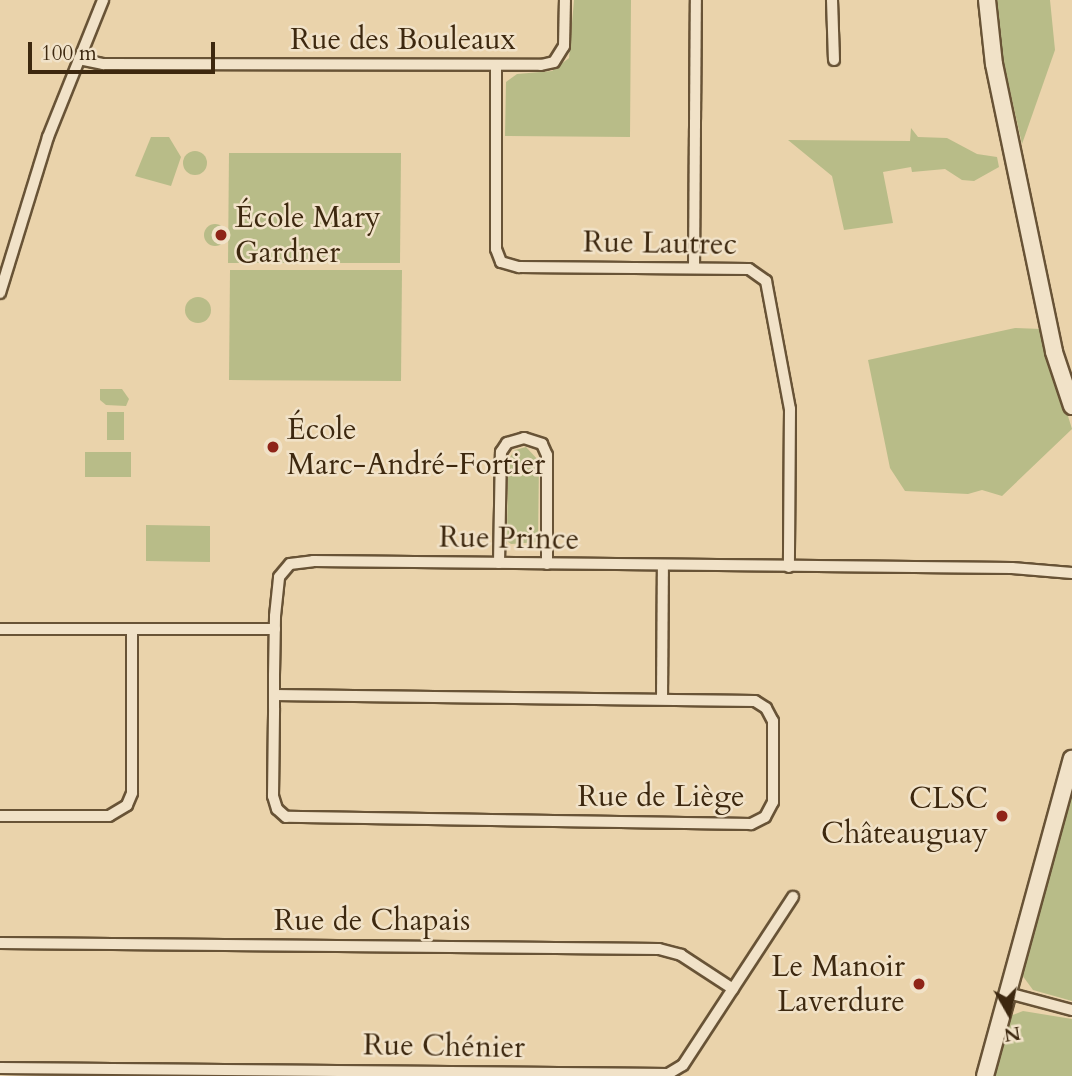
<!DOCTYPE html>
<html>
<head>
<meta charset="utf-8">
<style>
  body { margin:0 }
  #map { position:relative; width:1072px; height:1076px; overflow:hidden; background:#ead3ab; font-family:Cardo,serif }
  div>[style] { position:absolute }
  .green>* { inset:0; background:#b8bc88 }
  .round { border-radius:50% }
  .roads { filter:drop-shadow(2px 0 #685336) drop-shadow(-2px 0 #685336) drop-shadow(0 2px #685336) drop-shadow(0 -2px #685336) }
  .street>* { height:10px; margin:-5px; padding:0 5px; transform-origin:5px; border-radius:5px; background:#f1e2c8 }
  .secondary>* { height:16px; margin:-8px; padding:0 8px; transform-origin:8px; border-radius:8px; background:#f1e2c8 }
  .dots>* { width:19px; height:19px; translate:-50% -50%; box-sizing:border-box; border:4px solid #f1e2c8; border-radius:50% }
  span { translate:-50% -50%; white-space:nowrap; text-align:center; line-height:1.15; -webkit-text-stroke:5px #f1e2c8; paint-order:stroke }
  .street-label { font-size:30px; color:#3d280f }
  .poi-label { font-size:30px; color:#3d280f }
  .left { translate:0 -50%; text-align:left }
  .right { translate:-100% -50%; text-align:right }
  .north { position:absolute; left:974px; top:978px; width:70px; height:70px; -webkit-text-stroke:5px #f1e2c8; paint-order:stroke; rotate:171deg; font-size:19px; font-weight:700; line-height:28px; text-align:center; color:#3d280f }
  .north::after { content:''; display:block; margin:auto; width:24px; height:32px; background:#3d280f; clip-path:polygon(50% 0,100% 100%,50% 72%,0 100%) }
  .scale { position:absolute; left:28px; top:42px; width:187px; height:32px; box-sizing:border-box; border:4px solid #3d280f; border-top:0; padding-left:9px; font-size:21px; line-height:24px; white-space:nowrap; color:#3d280f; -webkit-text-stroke:5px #f1e2c8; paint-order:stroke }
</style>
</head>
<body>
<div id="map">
  <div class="green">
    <div style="clip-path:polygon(574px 0,631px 0,630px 137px,505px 136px,506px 82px,517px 74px,552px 71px,569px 58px)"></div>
    <div style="clip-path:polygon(997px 0,1050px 0,1055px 50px,1022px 144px,1000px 46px)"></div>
    <div style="clip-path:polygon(911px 128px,918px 137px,947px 138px,977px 154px,997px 157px,999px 167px,974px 181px,962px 180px,945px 169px,912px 172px,911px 167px,883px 172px,893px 223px,844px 230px,832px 176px,788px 140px,910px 141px)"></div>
    <div style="clip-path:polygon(151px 137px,169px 137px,181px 157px,171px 186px,135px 176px)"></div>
    <div class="round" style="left:183px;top:151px;width:24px;height:24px"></div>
    <div style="clip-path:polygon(229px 153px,401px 153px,400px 263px,228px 263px)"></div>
    <div class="round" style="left:204px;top:224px;width:22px;height:22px"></div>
    <div style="clip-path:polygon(230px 270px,402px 270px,401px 381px,229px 380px)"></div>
    <div class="round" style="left:185px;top:297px;width:26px;height:26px"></div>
    <div style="clip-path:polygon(1015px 328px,1041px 329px,1072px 429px,1002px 496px,982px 490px,968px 494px,905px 491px,890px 468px,868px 360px)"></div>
    <div style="clip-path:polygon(100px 389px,122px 389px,129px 399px,126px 406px,106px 405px,100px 400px)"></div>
    <div style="clip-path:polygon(107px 412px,124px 412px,124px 440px,107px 440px)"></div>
    <div style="clip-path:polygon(526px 447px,539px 461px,538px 542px,511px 544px,507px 541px,508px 460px,515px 450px)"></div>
    <div style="clip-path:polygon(85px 452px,131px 452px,131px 477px,85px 477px)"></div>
    <div style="clip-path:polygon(146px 525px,210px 526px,210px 562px,146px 561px)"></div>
    <div style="clip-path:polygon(1072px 787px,1072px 1001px,1033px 990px,1022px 975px)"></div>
    <div style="clip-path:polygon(1023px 1011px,1072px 1019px,1072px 1076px,993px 1076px,1010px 1016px)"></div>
  </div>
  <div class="roads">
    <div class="street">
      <div style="left:832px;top:0;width:60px;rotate:88.1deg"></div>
      <div style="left:79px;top:59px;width:25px;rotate:12deg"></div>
      <div style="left:103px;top:64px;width:438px;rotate:0.1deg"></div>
      <div style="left:541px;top:65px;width:13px;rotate:-13deg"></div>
      <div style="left:554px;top:62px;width:19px;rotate:-58deg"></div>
      <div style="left:564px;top:46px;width:46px;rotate:-88.8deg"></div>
      <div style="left:496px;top:65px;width:184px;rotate:90deg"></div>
      <div style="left:496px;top:249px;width:14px;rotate:69deg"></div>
      <div style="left:501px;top:262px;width:19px;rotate:16deg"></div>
      <div style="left:519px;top:267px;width:230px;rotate:0.5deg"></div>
      <div style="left:749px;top:269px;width:21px;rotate:35deg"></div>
      <div style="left:766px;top:281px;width:130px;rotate:79.4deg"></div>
      <div style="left:790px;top:409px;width:158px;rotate:90.4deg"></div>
      <div style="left:694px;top:268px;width:268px;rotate:-89.6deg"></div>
      <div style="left:0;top:293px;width:163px;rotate:-72.9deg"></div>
      <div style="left:48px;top:137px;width:148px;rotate:-68.1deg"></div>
      <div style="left:499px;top:563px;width:111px;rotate:-89deg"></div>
      <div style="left:501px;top:452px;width:11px;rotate:-56deg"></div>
      <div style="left:507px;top:443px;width:18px;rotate:-16deg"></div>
      <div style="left:524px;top:438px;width:19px;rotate:18deg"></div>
      <div style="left:542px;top:444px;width:12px;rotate:66deg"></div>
      <div style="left:547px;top:455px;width:109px;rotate:90deg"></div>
      <div style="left:0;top:629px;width:275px"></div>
      <div style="left:274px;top:695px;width:481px;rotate:0.7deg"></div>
      <div style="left:755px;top:701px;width:13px;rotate:32deg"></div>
      <div style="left:766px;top:708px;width:15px;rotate:62deg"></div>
      <div style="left:773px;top:721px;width:81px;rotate:90deg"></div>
      <div style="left:773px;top:802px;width:17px;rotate:118deg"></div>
      <div style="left:765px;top:817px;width:16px;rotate:153deg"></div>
      <div style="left:751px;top:824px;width:465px;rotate:-179.1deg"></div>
      <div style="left:286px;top:817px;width:12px;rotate:-138deg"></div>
      <div style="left:277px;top:809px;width:14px;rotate:-107deg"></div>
      <div style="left:273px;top:796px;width:88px;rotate:-89.3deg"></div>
      <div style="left:274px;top:708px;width:33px;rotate:-90deg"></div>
      <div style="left:274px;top:675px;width:59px;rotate:-89deg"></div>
      <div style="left:275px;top:616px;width:39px;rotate:-84deg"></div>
      <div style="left:279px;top:577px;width:17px;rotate:-50deg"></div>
      <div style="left:290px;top:564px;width:23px;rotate:-7deg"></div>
      <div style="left:313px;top:561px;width:699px;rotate:0.57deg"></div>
      <div style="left:1012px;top:568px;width:60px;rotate:4.8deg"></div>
      <div style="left:662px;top:698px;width:133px;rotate:-89.6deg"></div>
      <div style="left:0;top:816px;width:109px"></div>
      <div style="left:109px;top:816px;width:21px;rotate:-31deg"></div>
      <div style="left:127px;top:805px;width:13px;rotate:-67deg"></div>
      <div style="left:132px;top:793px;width:164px;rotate:-90deg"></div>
      <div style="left:0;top:943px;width:659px;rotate:0.52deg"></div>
      <div style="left:659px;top:949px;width:23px;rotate:15deg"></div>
      <div style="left:681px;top:955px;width:62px;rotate:33.2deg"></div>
      <div style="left:1008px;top:993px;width:66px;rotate:14.9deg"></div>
      <div style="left:0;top:1068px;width:668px;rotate:0.51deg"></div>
      <div style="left:668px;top:1074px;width:17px;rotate:-31deg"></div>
      <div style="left:683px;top:1065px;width:201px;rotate:-56.8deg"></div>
    </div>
    <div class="secondary">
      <div style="left:987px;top:0;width:64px;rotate:83.8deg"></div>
      <div style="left:994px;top:64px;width:294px;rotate:78.2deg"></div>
      <div style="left:1054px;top:352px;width:57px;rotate:71.6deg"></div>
      <div style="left:985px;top:1076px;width:329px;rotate:-74.7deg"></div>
    </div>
  </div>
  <div class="dots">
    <div style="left:221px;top:235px;background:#8f2418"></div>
    <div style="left:273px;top:447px;background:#8f2418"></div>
    <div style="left:1002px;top:816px;background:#8f2418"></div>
    <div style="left:919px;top:984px;background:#8f2418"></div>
  </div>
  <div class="street-label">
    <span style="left:403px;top:40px">Rue des Bouleaux</span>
    <span style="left:660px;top:244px;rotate:1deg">Rue Lautrec</span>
    <span style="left:509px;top:539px;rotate:1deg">Rue Prince</span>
    <span style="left:661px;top:797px">Rue de Liège</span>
    <span style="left:372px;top:921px">Rue de Chapais</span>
    <span style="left:444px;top:1047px;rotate:1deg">Rue Chénier</span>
  </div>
  <div class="poi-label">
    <span class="left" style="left:235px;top:235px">École Mary<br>Gardner</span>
    <span class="left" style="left:287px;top:447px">École<br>Marc-André-Fortier</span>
    <span class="right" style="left:988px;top:816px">CLSC<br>Châteauguay</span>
    <span class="right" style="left:905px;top:984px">Le Manoir<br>Laverdure</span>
  </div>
  <div class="north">N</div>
  <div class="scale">100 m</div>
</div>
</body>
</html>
